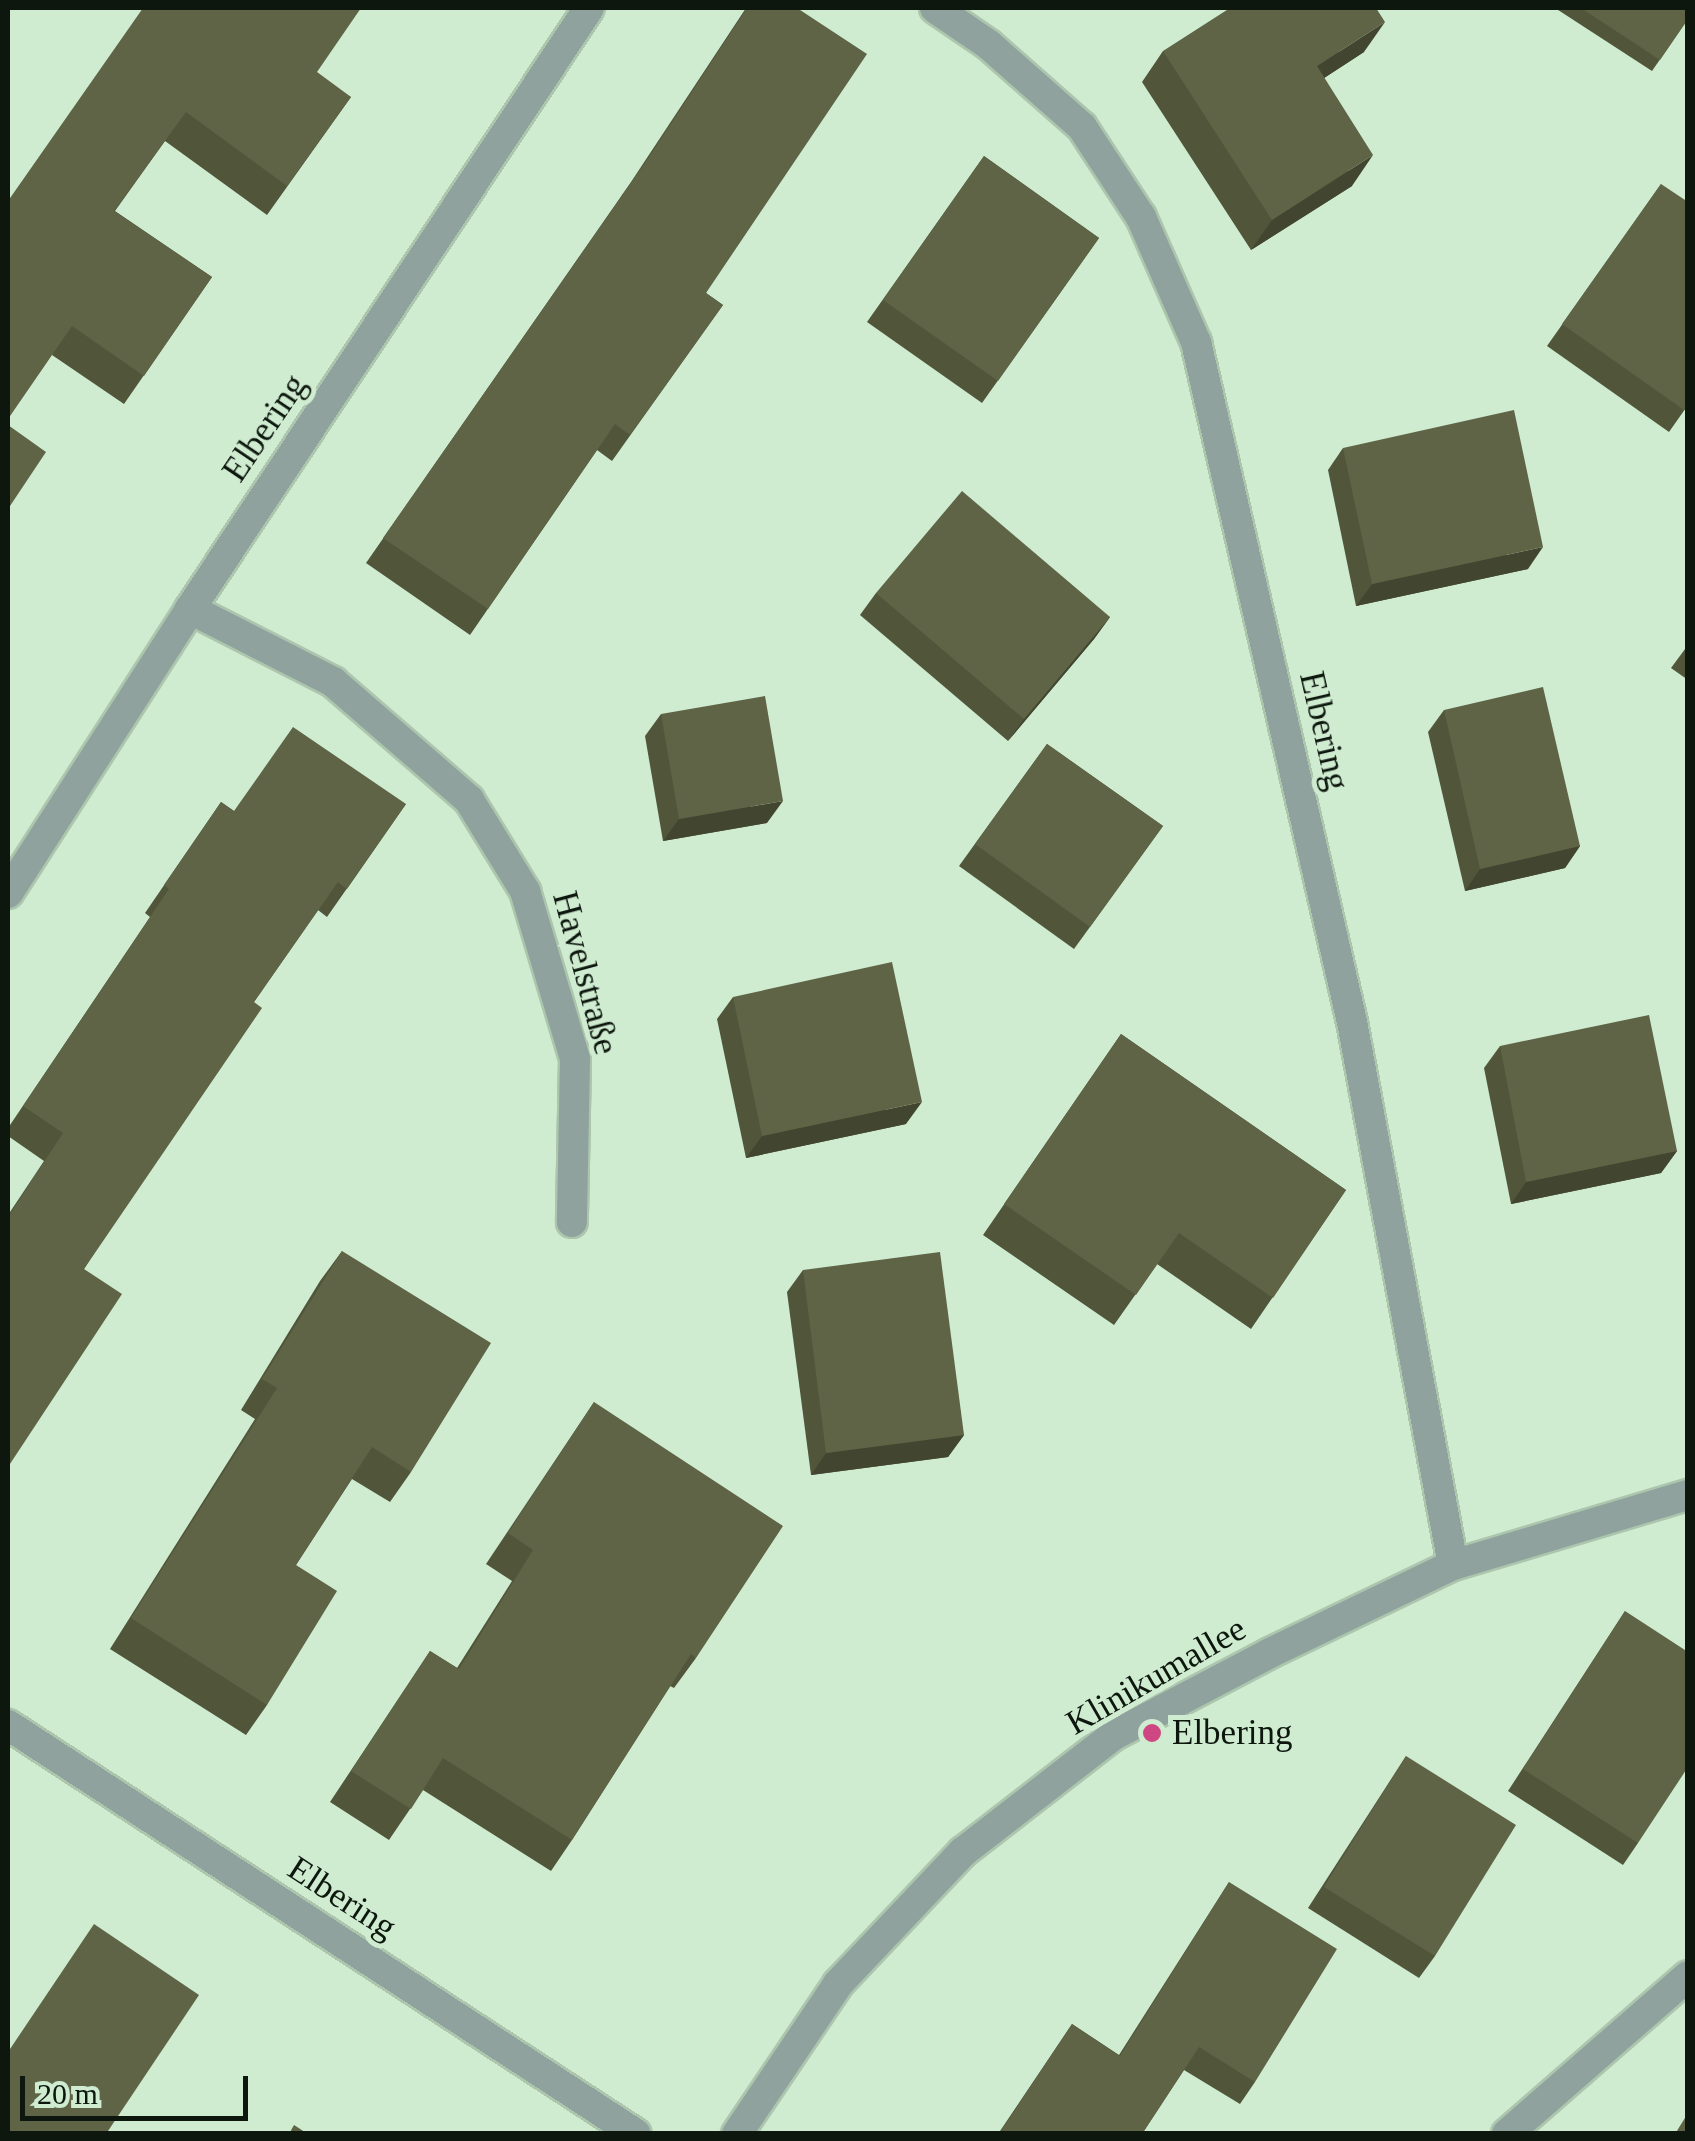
<!DOCTYPE html>
<html>
<head>
<meta charset="utf-8">
<style>
  body { margin:0 }
  #map { position:relative; width:1695px; height:2141px; overflow:hidden; background:#cfecd1; font-family:Georgia,serif }
  div>[style] { position:absolute }
  .roads { filter:drop-shadow(2px 0 #acc6ae) drop-shadow(-2px 0 #acc6ae) drop-shadow(0 2px #acc6ae) drop-shadow(0 -2px #acc6ae) }
  .minor>* { height:30px; margin:-15px; padding:0 15px; transform-origin:15px; border-radius:15px; background:#90a29d }
  .wall>* { inset:0; background:#51563b }
  .shaded-wall>* { inset:0; background:#424630 }
  .building>* { inset:0; background:#5e6445 }
  .dots>* { width:28px; height:28px; translate:-50% -50%; box-sizing:border-box; border:5px solid #cfecd1; border-radius:50% }
  span { translate:-50% -50%; white-space:nowrap; text-align:center; line-height:1.15; -webkit-text-stroke:10px #cfecd1; paint-order:stroke }
  .street-label { font-size:35px; color:#0d170e }
  .poi-label { font-size:35px; color:#0d170e }
  .left { translate:0 -50%; text-align:left }
  .frame { position:absolute; inset:0; border:10px solid #0d170e; pointer-events:none }
  .scale { position:absolute; left:20px; top:2076px; width:228px; height:45px; box-sizing:border-box; border:5px solid #0d170e; border-top:0; padding-left:12px; font-size:30px; line-height:35px; white-space:nowrap; color:#0d170e; -webkit-text-stroke:8px #cfecd1; paint-order:stroke }
</style>
</head>
<body>
<div id="map">
  <div class="roads">
    <div class="minor">
      <div style="left:935px;top:8px;width:65px;rotate:34.4deg"></div>
      <div style="left:989px;top:45px;width:124px;rotate:41.4deg"></div>
      <div style="left:1082px;top:127px;width:108px;rotate:56.8deg"></div>
      <div style="left:1141px;top:217px;width:137px;rotate:66.3deg"></div>
      <div style="left:1196px;top:342px;width:698px;rotate:77.08deg"></div>
      <div style="left:1352px;top:1022px;width:552px;rotate:79.46deg"></div>
      <div style="left:190px;top:609px;width:161px;rotate:27deg"></div>
      <div style="left:333px;top:682px;width:180px;rotate:40.9deg"></div>
      <div style="left:469px;top:800px;width:107px;rotate:58.4deg"></div>
      <div style="left:525px;top:891px;width:175px;rotate:73.4deg"></div>
      <div style="left:575px;top:1059px;width:163px;rotate:91.1deg"></div>
      <div style="left:8px;top:893px;width:337px;rotate:-57.3deg"></div>
      <div style="left:190px;top:609px;width:721px;rotate:-56.42deg"></div>
      <div style="left:8px;top:1725px;width:749px;rotate:33.08deg"></div>
      <div style="left:737px;top:2134px;width:181px;rotate:-56deg"></div>
      <div style="left:838px;top:1984px;width:182px;rotate:-46.6deg"></div>
      <div style="left:963px;top:1852px;width:191px;rotate:-37.8deg"></div>
      <div style="left:1114px;top:1735px;width:176px;rotate:-27.7deg"></div>
      <div style="left:1270px;top:1653px;width:203px;rotate:-25.7deg"></div>
      <div style="left:1453px;top:1565px;width:245px;rotate:-16.6deg"></div>
      <div style="left:1507px;top:2134px;width:240px;rotate:-41.1deg"></div>
    </div>
  </div>
  <div class="wall">
    <div style="clip-path:polygon(143px 8px,351px 97px,267px 215px,165px 141px,115px 211px,212px 277px,124px 404px,52px 355px)"></div>
    <div style="clip-path:polygon(746px 8px,797px 8px,706px 293px,723px 305px,612px 461px,597px 450px,470px 635px,366px 563px,631px 182px)"></div>
    <div style="clip-path:polygon(1555px 8px,1688px 8px,1688px 19px,1652px 71px)"></div>
    <div style="clip-path:polygon(1163px 51px,1364px 52px,1324px 78px,1352px 186px,1251px 250px,1142px 82px)"></div>
    <div style="clip-path:polygon(984px 156px,1099px 238px,982px 403px,867px 322px)"></div>
    <div style="clip-path:polygon(1661px 184px,1688px 405px,1669px 432px,1547px 346px)"></div>
    <div style="clip-path:polygon(1343px 448px,1528px 569px,1356px 606px,1328px 470px)"></div>
    <div style="clip-path:polygon(876px 593px,1110px 617px,1094px 639px,1008px 741px,860px 615px)"></div>
    <div style="clip-path:polygon(1688px 645px,1688px 680px,1671px 668px)"></div>
    <div style="clip-path:polygon(1444px 710px,1580px 846px,1565px 868px,1465px 891px,1428px 732px)"></div>
    <div style="clip-path:polygon(661px 714px,767px 823px,663px 841px,645px 736px)"></div>
    <div style="clip-path:polygon(1047px 744px,1163px 826px,1074px 949px,959px 866px)"></div>
    <div style="clip-path:polygon(221px 802px,234px 811px,406px 804px,327px 917px,318px 910px,254px 1002px,84px 1269px,8px 1467px,8px 1215px,44px 1161px,8px 1136px,8px 1128px,150px 917px,145px 913px)"></div>
    <div style="clip-path:polygon(733px 997px,906px 1124px,746px 1158px,717px 1019px)"></div>
    <div style="clip-path:polygon(1121px 1034px,1346px 1190px,1251px 1329px,1157px 1264px,1114px 1325px,983px 1235px)"></div>
    <div style="clip-path:polygon(1500px 1046px,1677px 1151px,1661px 1173px,1511px 1204px,1484px 1068px)"></div>
    <div style="clip-path:polygon(342px 1251px,411px 1472px,390px 1502px,352px 1479px,296px 1565px,267px 1705px,246px 1735px,110px 1649px,255px 1419px,241px 1410px,320px 1281px)"></div>
    <div style="clip-path:polygon(803px 1270px,964px 1435px,948px 1457px,811px 1475px,787px 1292px)"></div>
    <div style="clip-path:polygon(594px 1402px,696px 1658px,674px 1688px,670px 1686px,572px 1840px,551px 1871px,423px 1790px,389px 1840px,330px 1802px,430px 1651px,457px 1668px,512px 1581px,486px 1564px)"></div>
    <div style="clip-path:polygon(1625px 1611px,1638px 1843px,1623px 1865px,1508px 1791px)"></div>
    <div style="clip-path:polygon(1406px 1756px,1435px 1956px,1419px 1978px,1308px 1908px)"></div>
    <div style="clip-path:polygon(1229px 1882px,1255px 2082px,1240px 2104px,1184px 2070px,1142px 2134px,998px 2134px,1072px 2024px,1119px 2055px)"></div>
  </div>
  <div class="shaded-wall">
    <div style="clip-path:polygon(1385px 22px,1364px 52px,1295px 97px,1317px 66px)"></div>
    <div style="clip-path:polygon(1373px 155px,1352px 186px,1251px 250px,1272px 220px)"></div>
    <div style="clip-path:polygon(1543px 547px,1528px 569px,1356px 606px,1372px 584px)"></div>
    <div style="clip-path:polygon(1110px 617px,1094px 639px,1008px 741px,1024px 719px)"></div>
    <div style="clip-path:polygon(783px 801px,767px 823px,663px 841px,679px 819px)"></div>
    <div style="clip-path:polygon(1580px 846px,1565px 868px,1465px 891px,1480px 869px)"></div>
    <div style="clip-path:polygon(922px 1102px,906px 1124px,746px 1158px,762px 1136px)"></div>
    <div style="clip-path:polygon(1677px 1151px,1661px 1173px,1511px 1204px,1526px 1182px)"></div>
    <div style="clip-path:polygon(964px 1435px,948px 1457px,811px 1475px,826px 1453px)"></div>
  </div>
  <div class="building">
    <div style="clip-path:polygon(143px 8px,361px 8px,317px 72px,351px 97px,287px 186px,186px 112px,114px 211px,212px 277px,144px 376px,72px 326px,8px 419px,8px 201px)"></div>
    <div style="clip-path:polygon(747px 8px,797px 8px,867px 54px,706px 293px,723px 305px,630px 435px,615px 424px,488px 609px,383px 538px,649px 157px)"></div>
    <div style="clip-path:polygon(1230px 8px,1376px 8px,1385px 22px,1317px 66px,1373px 155px,1272px 220px,1163px 51px)"></div>
    <div style="clip-path:polygon(1581px 8px,1688px 8px,1688px 19px,1660px 60px)"></div>
    <div style="clip-path:polygon(984px 156px,1099px 238px,998px 381px,883px 300px)"></div>
    <div style="clip-path:polygon(1661px 184px,1688px 202px,1688px 405px,1684px 410px,1562px 324px)"></div>
    <div style="clip-path:polygon(1514px 410px,1543px 547px,1372px 584px,1343px 448px)"></div>
    <div style="clip-path:polygon(8px 425px,46px 452px,8px 509px)"></div>
    <div style="clip-path:polygon(962px 491px,1110px 617px,1024px 719px,876px 593px)"></div>
    <div style="clip-path:polygon(1543px 687px,1580px 846px,1480px 869px,1444px 710px)"></div>
    <div style="clip-path:polygon(765px 696px,783px 801px,679px 819px,661px 714px)"></div>
    <div style="clip-path:polygon(293px 727px,406px 804px,347px 889px,338px 882px,254px 1002px,262px 1008px,84px 1269px,122px 1294px,8px 1467px,8px 1217px,63px 1133px,23px 1106px,169px 889px,164px 885px,221px 802px,234px 811px)"></div>
    <div style="clip-path:polygon(1047px 744px,1163px 826px,1090px 927px,975px 844px)"></div>
    <div style="clip-path:polygon(892px 962px,922px 1102px,762px 1136px,733px 997px)"></div>
    <div style="clip-path:polygon(1649px 1015px,1677px 1151px,1526px 1182px,1500px 1046px)"></div>
    <div style="clip-path:polygon(1121px 1034px,1346px 1190px,1273px 1298px,1179px 1233px,1136px 1295px,1004px 1204px)"></div>
    <div style="clip-path:polygon(342px 1251px,491px 1343px,411px 1472px,372px 1447px,296px 1565px,337px 1591px,267px 1705px,131px 1618px,277px 1388px,262px 1379px)"></div>
    <div style="clip-path:polygon(940px 1252px,964px 1435px,826px 1453px,803px 1270px)"></div>
    <div style="clip-path:polygon(594px 1402px,783px 1526px,696px 1658px,691px 1654px,572px 1840px,443px 1758px,411px 1809px,351px 1771px,430px 1651px,459px 1669px,533px 1550px,508px 1533px)"></div>
    <div style="clip-path:polygon(1625px 1611px,1688px 1652px,1688px 1767px,1638px 1843px,1523px 1769px)"></div>
    <div style="clip-path:polygon(1406px 1756px,1516px 1825px,1435px 1956px,1324px 1887px)"></div>
    <div style="clip-path:polygon(1229px 1882px,1337px 1949px,1255px 2082px,1199px 2047px,1142px 2134px,999px 2134px,1072px 2024px,1120px 2056px)"></div>
    <div style="clip-path:polygon(94px 1924px,199px 1995px,106px 2134px,8px 2134px,8px 2052px)"></div>
    <div style="clip-path:polygon(1688px 2113px,1688px 2134px,1675px 2134px)"></div>
    <div style="clip-path:polygon(294px 2125px,308px 2134px,289px 2134px)"></div>
  </div>
  <div class="dots">
    <div style="left:1152px;top:1733px;background:#ce4682"></div>
  </div>
  <div class="street-label">
    <span style="left:265px;top:428px;rotate:-56deg">Elbering</span>
    <span style="left:1324px;top:731px;rotate:77deg">Elbering</span>
    <span style="left:585px;top:973px;rotate:75deg">Havelstraße</span>
    <span style="left:1156px;top:1676px;rotate:-30deg">Klinikumallee</span>
    <span style="left:342px;top:1898px;rotate:33deg">Elbering</span>
  </div>
  <div class="poi-label">
    <span class="left" style="left:1172px;top:1733px">Elbering</span>
  </div>
  <div class="frame"></div>
  <div class="scale">20 m</div>
</div>
</body>
</html>
